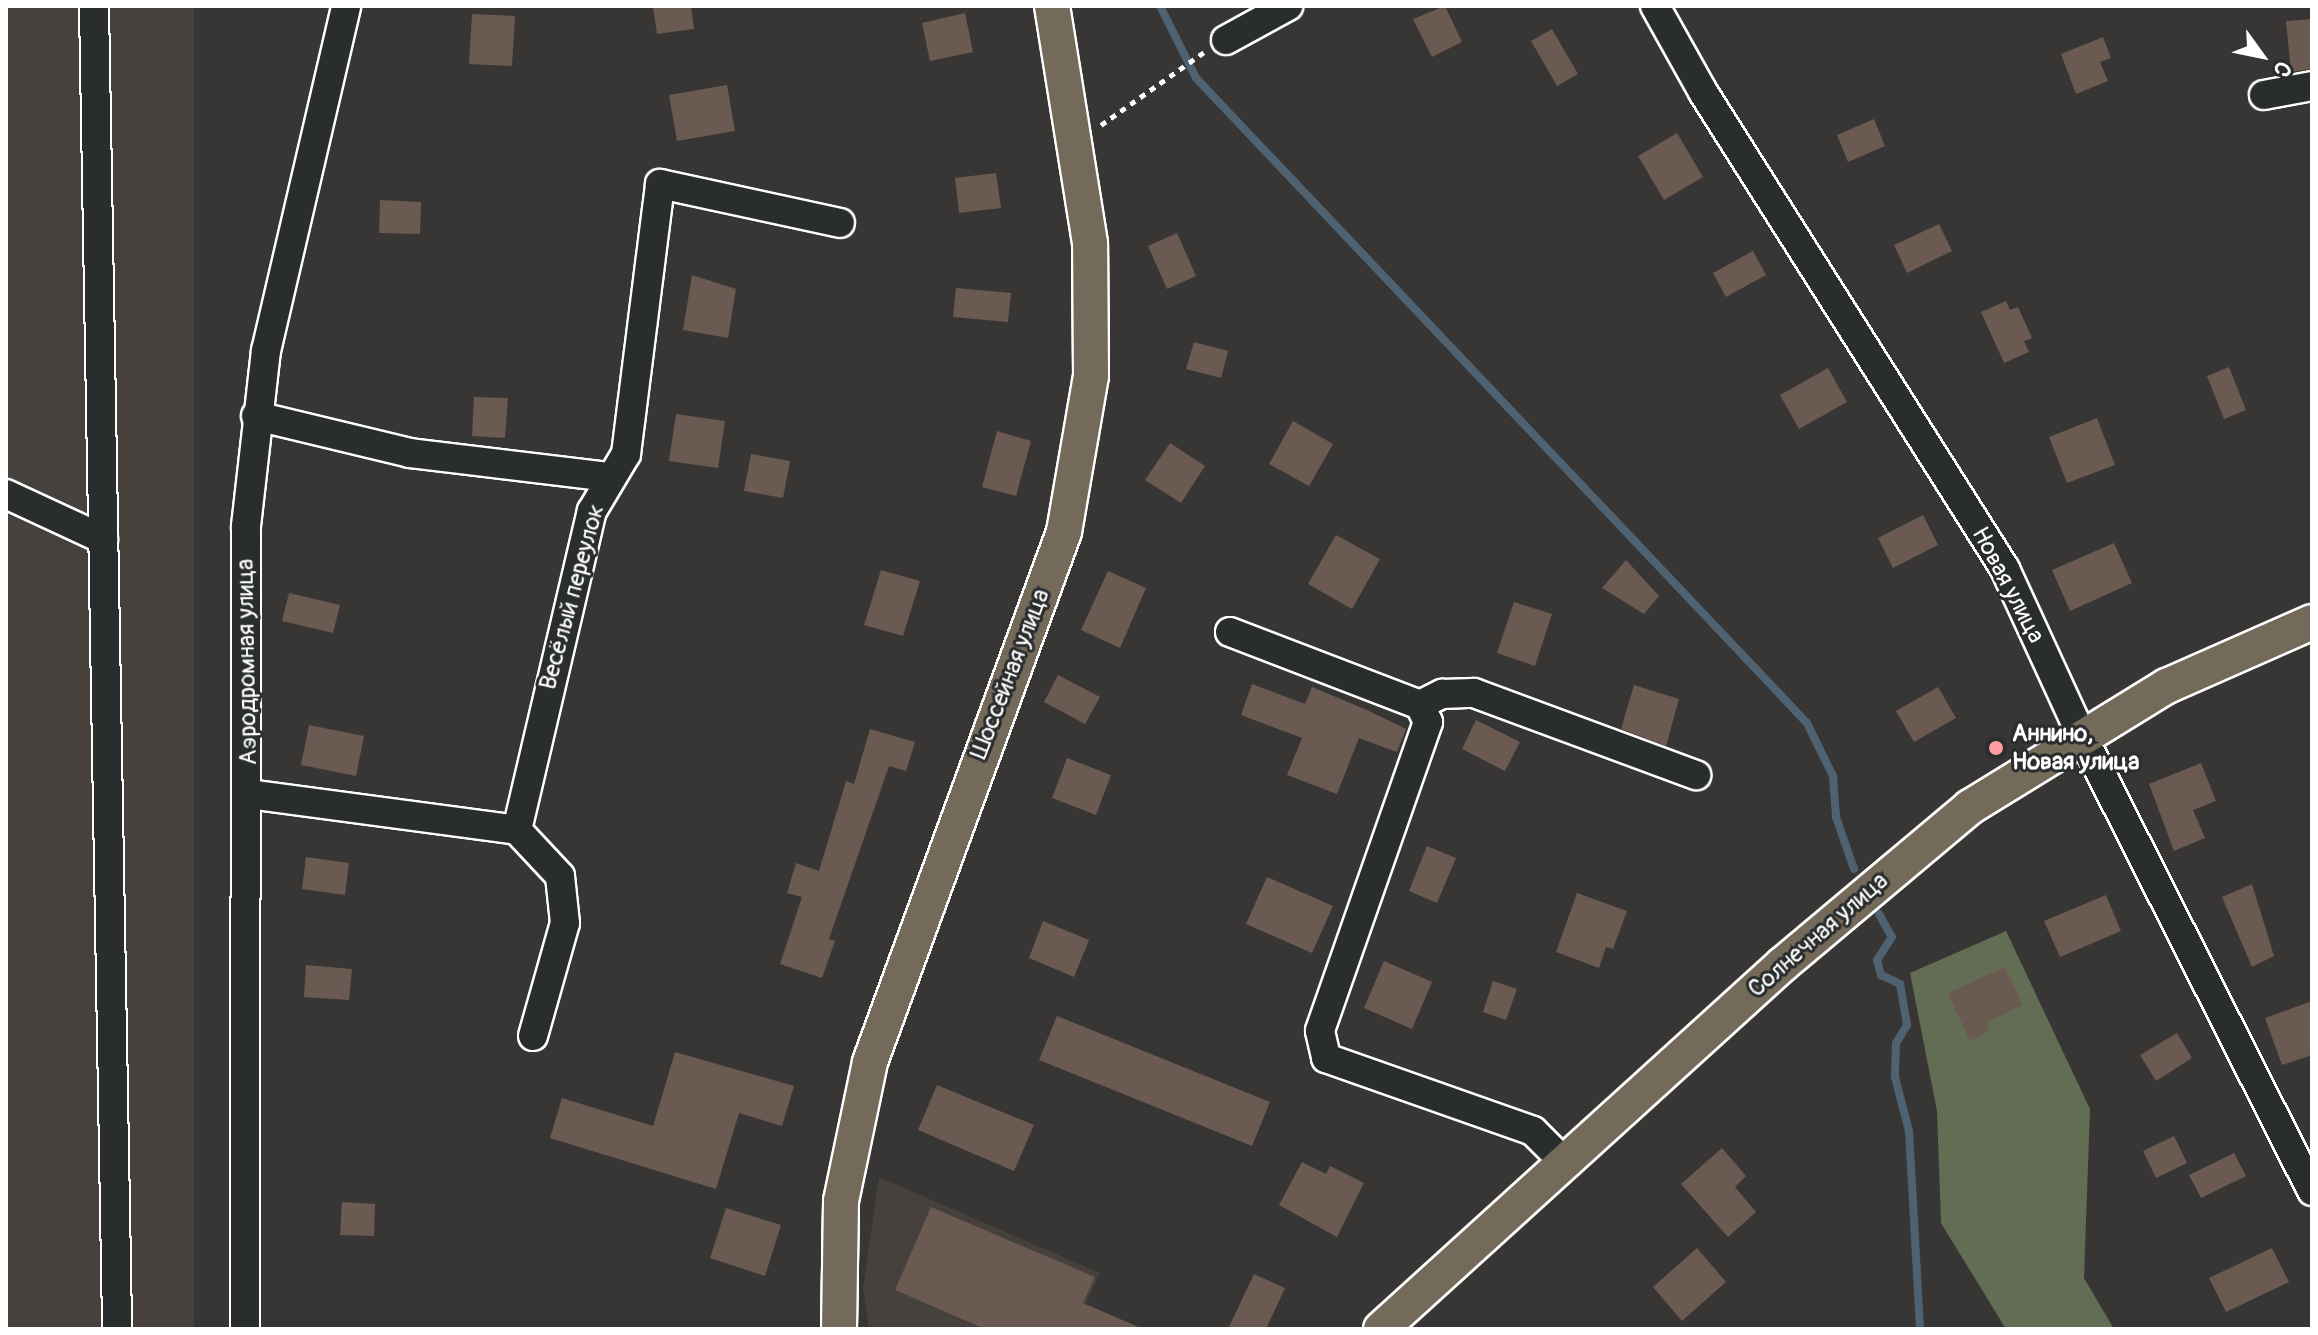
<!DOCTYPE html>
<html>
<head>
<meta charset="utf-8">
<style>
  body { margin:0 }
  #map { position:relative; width:2318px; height:1335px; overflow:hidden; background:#373635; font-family:Pangolin,sans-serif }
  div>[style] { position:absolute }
  .built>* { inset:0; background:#46413d }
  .green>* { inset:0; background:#626d54 }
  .stream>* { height:8px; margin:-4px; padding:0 4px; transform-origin:4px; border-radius:4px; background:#4f6271 }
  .building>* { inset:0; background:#6a5a51 }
  .path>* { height:5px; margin-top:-2.5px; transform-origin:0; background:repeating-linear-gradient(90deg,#fff 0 6px,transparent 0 12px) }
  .roads { filter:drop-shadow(2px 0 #fff) drop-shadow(-2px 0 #fff) drop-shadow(0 2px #fff) drop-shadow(0 -2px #fff) }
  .minor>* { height:28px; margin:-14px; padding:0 14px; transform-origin:14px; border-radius:14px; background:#2a2d2e }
  .major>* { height:34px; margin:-17px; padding:0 17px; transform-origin:17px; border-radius:17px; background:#746a5a }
  .dots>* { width:22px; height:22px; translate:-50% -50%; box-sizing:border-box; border:4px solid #2a2d2e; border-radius:50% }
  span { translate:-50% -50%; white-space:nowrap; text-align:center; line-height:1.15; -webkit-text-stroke:6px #2a2d2e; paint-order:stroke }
  .street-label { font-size:24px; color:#fff }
  .poi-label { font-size:24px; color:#fff; font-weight:700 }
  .left { translate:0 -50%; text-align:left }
  .frame { position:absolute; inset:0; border:8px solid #fff; pointer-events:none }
  .north { position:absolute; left:2222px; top:16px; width:80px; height:80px; -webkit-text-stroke:6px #2a2d2e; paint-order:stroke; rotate:123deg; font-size:22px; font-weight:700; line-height:32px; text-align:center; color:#fff }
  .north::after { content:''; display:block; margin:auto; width:28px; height:36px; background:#fff; clip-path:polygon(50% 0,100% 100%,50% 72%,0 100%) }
</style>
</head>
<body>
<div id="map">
  <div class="built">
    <div style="clip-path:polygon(6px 6px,194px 6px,194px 1329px,6px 1329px)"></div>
    <div style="clip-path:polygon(879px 1177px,1100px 1273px,1075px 1329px,869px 1329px,863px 1288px)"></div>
  </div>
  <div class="green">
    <div style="clip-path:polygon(2006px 931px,2090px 1109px,2084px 1278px,2114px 1329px,2006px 1329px,1941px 1223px,1937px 1111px,1910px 973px)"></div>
  </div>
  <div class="stream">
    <div style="left:1160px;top:6px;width:80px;rotate:63.4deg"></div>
    <div style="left:1196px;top:78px;width:888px;rotate:46.55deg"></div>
    <div style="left:1807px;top:723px;width:59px;rotate:63.9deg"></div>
    <div style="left:1833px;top:776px;width:41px;rotate:85.8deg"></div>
    <div style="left:1836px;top:817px;width:55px;rotate:70.9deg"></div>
    <div style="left:1879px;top:914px;width:26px;rotate:61deg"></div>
    <div style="left:1892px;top:937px;width:27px;rotate:123deg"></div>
    <div style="left:1877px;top:960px;width:16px;rotate:75deg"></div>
    <div style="left:1881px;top:975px;width:21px;rotate:25deg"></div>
    <div style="left:1900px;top:984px;width:42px;rotate:80.3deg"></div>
    <div style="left:1907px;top:1025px;width:21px;rotate:121deg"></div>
    <div style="left:1896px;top:1043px;width:34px;rotate:92deg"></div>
    <div style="left:1895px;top:1077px;width:56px;rotate:75.5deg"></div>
    <div style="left:1909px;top:1131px;width:198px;rotate:86.8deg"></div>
  </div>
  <div class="building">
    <div style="clip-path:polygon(653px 6px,691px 6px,694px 29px,657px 34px)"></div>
    <div style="clip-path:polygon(1445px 6px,1462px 42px,1432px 57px,1413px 19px)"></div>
    <div style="clip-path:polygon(965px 13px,973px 52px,930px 61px,922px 23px)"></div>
    <div style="clip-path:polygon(472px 14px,515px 16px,512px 66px,469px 64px)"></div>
    <div style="clip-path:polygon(2312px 19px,2312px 69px,2291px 72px,2286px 21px)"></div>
    <div style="clip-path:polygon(1552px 29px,1578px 74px,1557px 86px,1531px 41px)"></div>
    <div style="clip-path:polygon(2103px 37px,2111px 58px,2100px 62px,2108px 81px,2076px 94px,2061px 54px)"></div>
    <div style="clip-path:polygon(727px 85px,735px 131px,677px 141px,669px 95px)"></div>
    <div style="clip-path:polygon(1874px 119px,1885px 146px,1848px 162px,1837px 135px)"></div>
    <div style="clip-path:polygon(1677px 133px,1703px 177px,1664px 200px,1638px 156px)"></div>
    <div style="clip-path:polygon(996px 173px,1001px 208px,959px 213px,955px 178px)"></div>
    <div style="clip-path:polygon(380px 200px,421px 202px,420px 234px,379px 233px)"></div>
    <div style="clip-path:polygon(1939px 224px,1952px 251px,1907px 273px,1894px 245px)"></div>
    <div style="clip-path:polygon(1177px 233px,1196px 276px,1167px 289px,1148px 246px)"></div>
    <div style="clip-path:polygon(1753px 251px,1766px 275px,1726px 297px,1713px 273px)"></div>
    <div style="clip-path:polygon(692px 275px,736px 289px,728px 338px,683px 330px)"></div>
    <div style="clip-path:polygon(956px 288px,1011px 293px,1008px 322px,953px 317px)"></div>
    <div style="clip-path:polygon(2006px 301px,2010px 310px,2018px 307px,2032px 338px,2024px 341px,2029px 352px,2004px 363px,1981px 312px)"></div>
    <div style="clip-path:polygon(1194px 342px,1228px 351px,1221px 378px,1186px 369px)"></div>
    <div style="clip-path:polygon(2229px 367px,2246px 410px,2224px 419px,2207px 376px)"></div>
    <div style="clip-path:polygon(1828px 368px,1847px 402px,1799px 429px,1780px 395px)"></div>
    <div style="clip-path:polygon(474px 397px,508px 398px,505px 438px,472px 436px)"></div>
    <div style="clip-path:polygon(676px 414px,725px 421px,718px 468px,669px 461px)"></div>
    <div style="clip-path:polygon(2097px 418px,2115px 465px,2067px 483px,2049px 437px)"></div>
    <div style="clip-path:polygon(1293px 421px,1333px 444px,1309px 486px,1269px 464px)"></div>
    <div style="clip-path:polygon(997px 431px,1031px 441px,1016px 496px,982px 487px)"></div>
    <div style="clip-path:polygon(1170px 443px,1205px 466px,1181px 503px,1145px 480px)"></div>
    <div style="clip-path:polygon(751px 454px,790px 461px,783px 498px,744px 491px)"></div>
    <div style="clip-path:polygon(1923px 515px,1938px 545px,1893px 568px,1878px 538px)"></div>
    <div style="clip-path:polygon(1336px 535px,1380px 559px,1352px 609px,1308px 584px)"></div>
    <div style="clip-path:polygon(2114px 543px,2132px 583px,2070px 611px,2052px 570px)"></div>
    <div style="clip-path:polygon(1626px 560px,1659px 596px,1644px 614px,1602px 588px)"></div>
    <div style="clip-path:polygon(881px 570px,920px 581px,903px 636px,864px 625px)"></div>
    <div style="clip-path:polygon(1108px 571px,1146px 588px,1120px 648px,1081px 630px)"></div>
    <div style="clip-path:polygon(289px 593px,340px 605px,333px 633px,282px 621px)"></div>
    <div style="clip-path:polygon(1514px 602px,1552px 614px,1535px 666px,1497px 653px)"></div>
    <div style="clip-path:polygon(1058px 675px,1100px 697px,1085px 724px,1044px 702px)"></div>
    <div style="clip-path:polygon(1252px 684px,1305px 704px,1312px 687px,1367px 710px,1406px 729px,1397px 752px,1359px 738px,1337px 794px,1287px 775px,1302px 738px,1241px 715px)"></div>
    <div style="clip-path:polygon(1634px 685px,1679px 699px,1666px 746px,1621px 729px)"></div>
    <div style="clip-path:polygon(1938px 687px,1956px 718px,1914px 742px,1896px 711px)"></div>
    <div style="clip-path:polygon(1476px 720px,1520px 742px,1505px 771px,1462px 749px)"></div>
    <div style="clip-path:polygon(309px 725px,364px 736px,356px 776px,301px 765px)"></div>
    <div style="clip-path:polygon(870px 729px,915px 742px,906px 771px,889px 766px,829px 939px,835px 941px,822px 978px,780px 964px,802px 897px,787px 893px,796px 863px,819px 871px,846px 781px,854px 784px)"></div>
    <div style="clip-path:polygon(1067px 758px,1111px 775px,1096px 815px,1052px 798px)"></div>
    <div style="clip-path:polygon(2201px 763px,2216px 801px,2193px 810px,2205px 838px,2174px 851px,2149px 784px)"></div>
    <div style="clip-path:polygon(1427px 846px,1456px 858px,1437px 903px,1409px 891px)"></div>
    <div style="clip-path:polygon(306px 857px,349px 863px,345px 895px,302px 889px)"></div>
    <div style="clip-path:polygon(1267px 877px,1333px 906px,1312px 953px,1246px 924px)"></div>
    <div style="clip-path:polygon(2252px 884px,2274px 956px,2252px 967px,2222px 897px)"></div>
    <div style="clip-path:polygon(1577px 893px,1627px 911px,1613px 949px,1606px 947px,1599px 968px,1556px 952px)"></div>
    <div style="clip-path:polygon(2106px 895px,2121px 931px,2060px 957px,2044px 921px)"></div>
    <div style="clip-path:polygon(1043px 921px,1089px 940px,1074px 977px,1029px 958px)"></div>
    <div style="clip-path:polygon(1384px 961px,1432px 982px,1412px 1029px,1364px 1008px)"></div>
    <div style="clip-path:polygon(306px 965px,352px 969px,349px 1000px,304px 997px)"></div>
    <div style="clip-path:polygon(2005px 967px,2023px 1005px,1986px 1022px,1990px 1031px,1970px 1041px,1948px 993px)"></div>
    <div style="clip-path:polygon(1493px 981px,1517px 989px,1506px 1020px,1483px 1012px)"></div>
    <div style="clip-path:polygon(2312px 1001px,2312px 1055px,2282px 1065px,2265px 1018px)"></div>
    <div style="clip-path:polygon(1057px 1016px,1270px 1102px,1252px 1146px,1039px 1060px)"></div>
    <div style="clip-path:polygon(2177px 1033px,2192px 1058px,2156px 1081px,2140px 1055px)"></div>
    <div style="clip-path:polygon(675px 1052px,794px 1086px,782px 1126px,739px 1113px,716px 1189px,550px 1138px,562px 1098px,653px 1126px)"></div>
    <div style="clip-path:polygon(937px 1085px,1034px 1125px,1014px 1171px,918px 1130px)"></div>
    <div style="clip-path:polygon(2174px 1136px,2187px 1163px,2156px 1178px,2143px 1151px)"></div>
    <div style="clip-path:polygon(1722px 1148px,1746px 1176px,1735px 1187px,1756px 1212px,1728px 1237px,1681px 1184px)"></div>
    <div style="clip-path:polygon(2234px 1153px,2246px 1176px,2201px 1198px,2189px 1175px)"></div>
    <div style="clip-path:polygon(1302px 1162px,1326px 1174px,1330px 1166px,1364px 1183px,1337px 1237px,1279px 1205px)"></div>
    <div style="clip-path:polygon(342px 1202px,375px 1204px,374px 1236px,340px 1235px)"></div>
    <div style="clip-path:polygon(931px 1207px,1095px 1277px,1083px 1303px,1143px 1329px,985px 1329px,895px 1290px)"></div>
    <div style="clip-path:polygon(726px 1208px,781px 1225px,765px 1276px,710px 1258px)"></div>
    <div style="clip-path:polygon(1697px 1248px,1726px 1282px,1682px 1321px,1653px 1287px)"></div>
    <div style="clip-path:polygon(2272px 1248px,2289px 1282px,2226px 1312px,2209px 1278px)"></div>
    <div style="clip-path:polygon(1254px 1274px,1285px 1288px,1266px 1329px,1228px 1329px)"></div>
  </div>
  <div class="path">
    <div style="left:1101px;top:125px;width:126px;rotate:-35.3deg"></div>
  </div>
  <div class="roads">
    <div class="minor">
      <div style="left:94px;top:6px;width:1323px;rotate:89deg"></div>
      <div style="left:1655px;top:6px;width:98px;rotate:60.8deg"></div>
      <div style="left:1703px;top:92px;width:565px;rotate:57.66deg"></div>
      <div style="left:2005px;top:569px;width:182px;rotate:65.3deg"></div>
      <div style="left:2081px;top:734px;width:512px;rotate:63.18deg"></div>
      <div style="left:1226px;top:40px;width:71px;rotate:-28.7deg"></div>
      <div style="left:2264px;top:95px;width:49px;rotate:-10.6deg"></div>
      <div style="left:256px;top:416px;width:158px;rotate:13.5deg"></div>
      <div style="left:410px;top:453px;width:200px;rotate:6.9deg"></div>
      <div style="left:6px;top:494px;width:107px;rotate:24.9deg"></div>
      <div style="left:1230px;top:632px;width:204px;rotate:21deg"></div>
      <div style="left:1420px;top:705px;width:19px;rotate:65deg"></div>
      <div style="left:1428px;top:722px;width:327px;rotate:109.3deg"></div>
      <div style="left:1320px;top:1031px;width:28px;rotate:77deg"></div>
      <div style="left:1326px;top:1058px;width:219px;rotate:19.4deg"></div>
      <div style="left:1533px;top:1131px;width:42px;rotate:45deg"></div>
      <div style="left:1420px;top:705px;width:25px;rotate:-27deg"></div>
      <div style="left:1442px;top:694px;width:32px;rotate:-2deg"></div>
      <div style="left:1474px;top:693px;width:237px;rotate:20.3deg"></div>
      <div style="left:248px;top:794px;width:271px;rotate:7.6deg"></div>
      <div style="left:533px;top:1036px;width:117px;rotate:-74.2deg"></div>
      <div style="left:565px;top:923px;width:47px;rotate:-96.1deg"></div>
      <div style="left:560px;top:876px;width:63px;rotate:-133.1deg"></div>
      <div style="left:517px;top:830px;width:328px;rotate:-76.8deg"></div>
      <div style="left:592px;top:511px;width:66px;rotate:-59.2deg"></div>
      <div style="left:626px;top:454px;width:272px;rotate:-82.8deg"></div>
      <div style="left:660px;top:184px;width:184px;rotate:12.2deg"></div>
      <div style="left:245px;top:1329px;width:803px;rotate:-89.93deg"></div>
      <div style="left:246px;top:526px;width:176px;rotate:-83.5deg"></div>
      <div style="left:266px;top:351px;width:354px;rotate:-76.9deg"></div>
    </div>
    <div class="major">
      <div style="left:839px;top:1329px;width:128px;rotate:-89.1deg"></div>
      <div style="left:841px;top:1201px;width:142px;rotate:-78.2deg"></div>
      <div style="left:870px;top:1062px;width:564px;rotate:-69.9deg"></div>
      <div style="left:1064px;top:532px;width:158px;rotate:-80.2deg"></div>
      <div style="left:1091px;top:376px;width:133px;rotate:-90.4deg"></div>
      <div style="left:1090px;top:243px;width:240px;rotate:-99.1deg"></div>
      <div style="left:1381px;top:1329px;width:543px;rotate:-42.24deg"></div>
      <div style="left:1783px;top:964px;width:244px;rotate:-40deg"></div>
      <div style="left:1970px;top:807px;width:231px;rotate:-31.6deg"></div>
      <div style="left:2167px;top:686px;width:158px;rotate:-23.8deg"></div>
    </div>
  </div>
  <div class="dots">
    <div style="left:1996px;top:748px;background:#ff9aa2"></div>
  </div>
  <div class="street-label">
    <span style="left:2008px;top:585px;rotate:62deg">Новая улица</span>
    <span style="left:572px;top:597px;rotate:-75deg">Весёлый переулок</span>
    <span style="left:247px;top:662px;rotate:-91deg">Аэродромная улица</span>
    <span style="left:1010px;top:674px;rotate:-69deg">Шоссейная улица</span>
    <span style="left:1818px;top:935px;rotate:-41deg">Солнечная улица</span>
  </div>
  <div class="poi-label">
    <span class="left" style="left:2012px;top:748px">Аннино,<br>Новая улица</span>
  </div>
  <div class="frame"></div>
  <div class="north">С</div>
</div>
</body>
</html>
